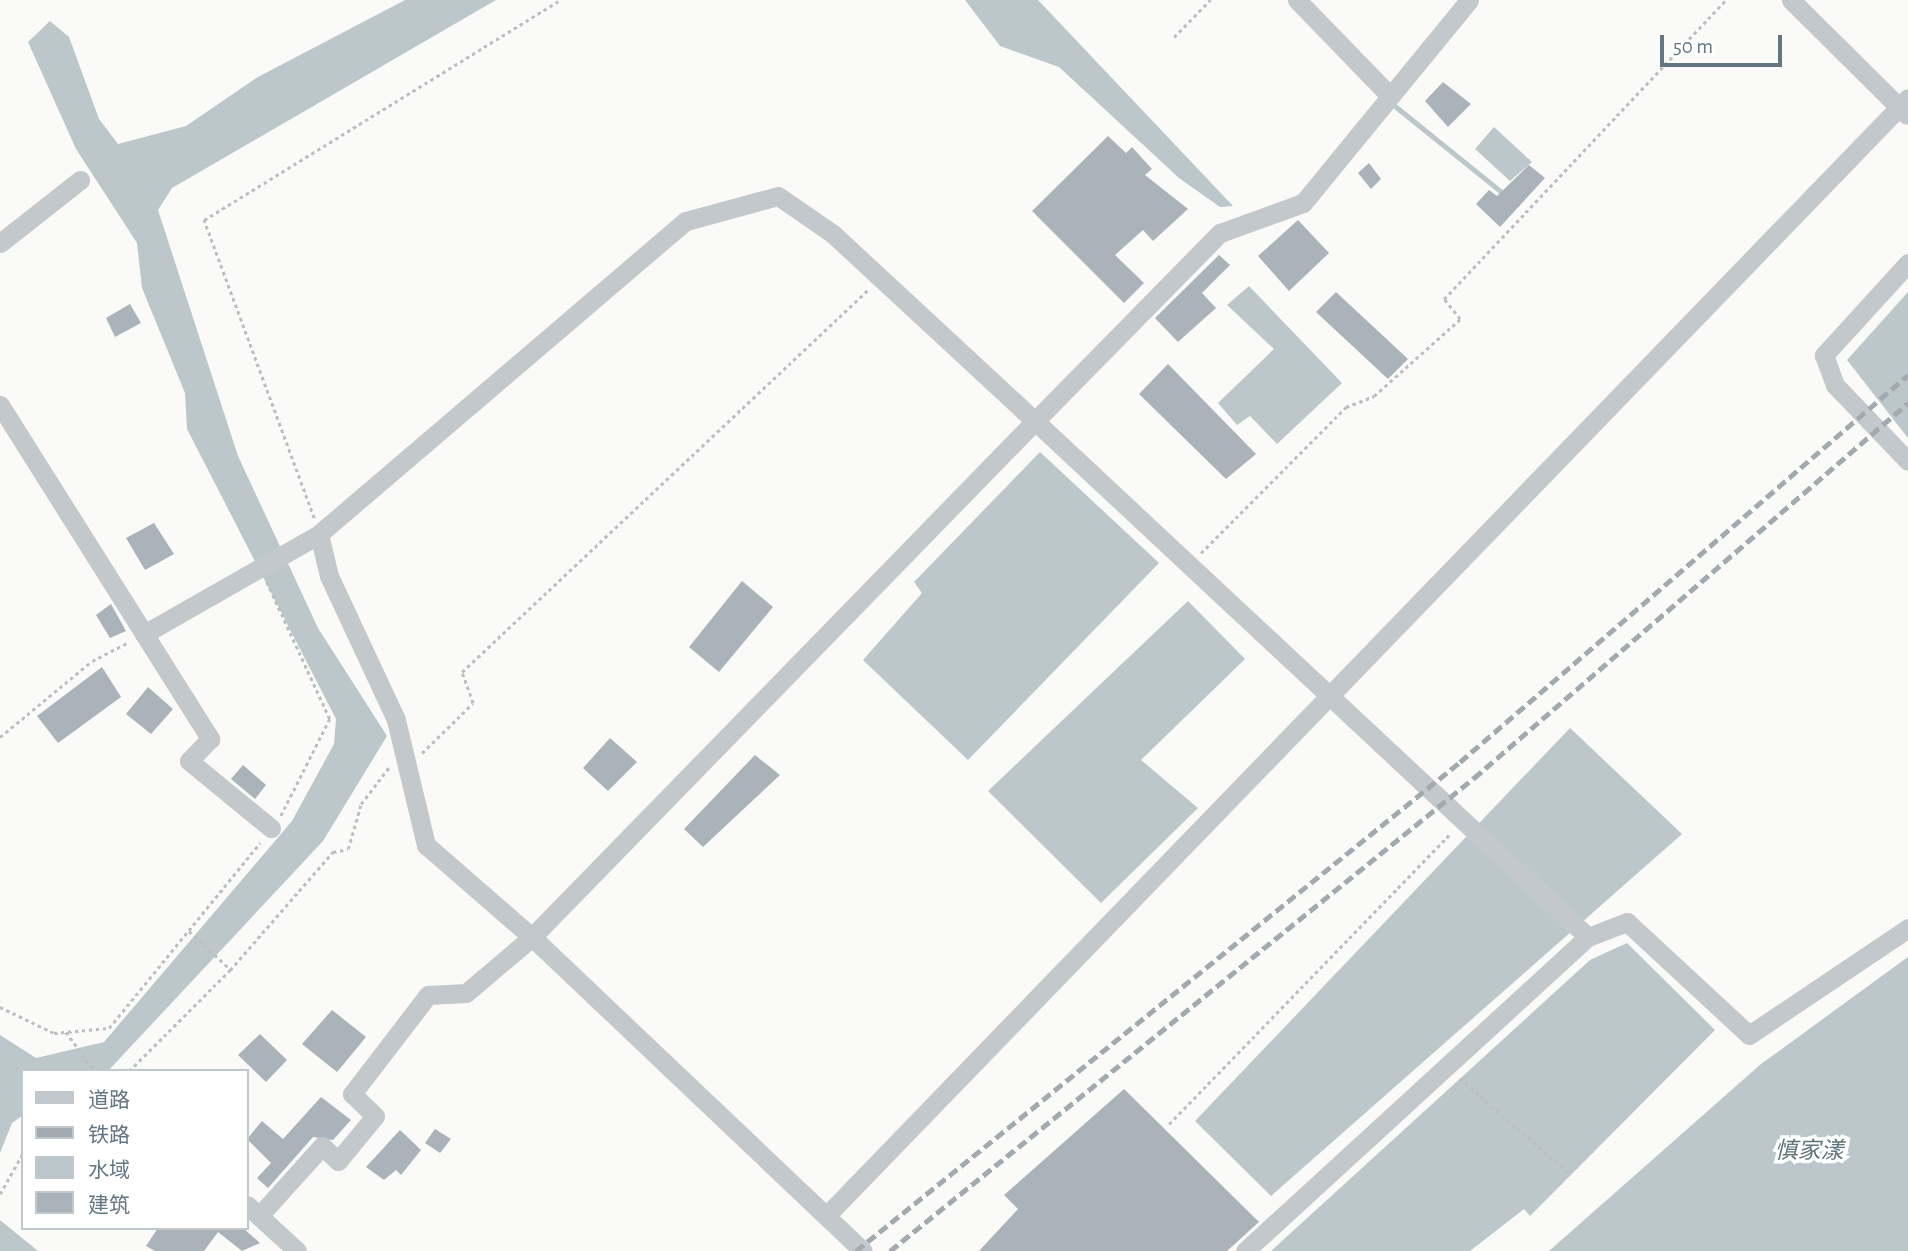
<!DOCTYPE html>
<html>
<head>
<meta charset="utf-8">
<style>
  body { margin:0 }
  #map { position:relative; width:1908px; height:1251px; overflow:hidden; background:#fafaf8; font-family:"Alegreya Sans","Noto Sans SC",sans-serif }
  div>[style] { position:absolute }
  .water>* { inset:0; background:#bbc7cb }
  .stream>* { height:5px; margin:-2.5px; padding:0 2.5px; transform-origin:2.5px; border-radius:2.5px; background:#bbc7cb }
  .building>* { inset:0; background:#aab3b9 }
  .path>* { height:2.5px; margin-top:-1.25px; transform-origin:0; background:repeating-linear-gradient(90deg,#bbbfc2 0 3.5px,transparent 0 7px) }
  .minor>* { height:19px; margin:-9.5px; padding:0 9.5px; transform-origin:9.5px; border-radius:9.5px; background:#c3c8cc }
  .rail>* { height:5px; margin-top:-2.5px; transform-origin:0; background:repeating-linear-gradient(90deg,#a2aab0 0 10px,transparent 0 15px) }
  span { translate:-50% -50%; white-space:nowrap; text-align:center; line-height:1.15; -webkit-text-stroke:7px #fff; paint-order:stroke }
  .water-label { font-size:23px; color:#60757c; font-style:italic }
  .legend { position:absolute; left:21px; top:1069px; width:228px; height:161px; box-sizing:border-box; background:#fff; border:2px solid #c1c8cd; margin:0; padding:9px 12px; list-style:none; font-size:21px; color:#657683 }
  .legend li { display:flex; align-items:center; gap:14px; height:35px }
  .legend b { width:35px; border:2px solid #c1c8cd }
  .scale { position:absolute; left:1660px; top:35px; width:122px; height:32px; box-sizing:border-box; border:4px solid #657683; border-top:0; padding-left:9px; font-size:21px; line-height:24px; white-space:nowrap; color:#657683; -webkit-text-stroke:5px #fff; paint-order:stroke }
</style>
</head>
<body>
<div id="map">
  <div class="water">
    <div style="clip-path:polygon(405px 0,496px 0,172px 188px,158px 210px,238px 456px,318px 628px,387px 736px,323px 841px,108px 1071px,23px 1071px,23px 1115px,12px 1123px,0 1153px,0 1035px,36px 1058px,104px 1042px,292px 821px,334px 744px,336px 719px,187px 429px,185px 393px,142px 288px,137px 243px,76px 149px,28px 42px,50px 21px,69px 37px,99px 119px,118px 144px,186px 126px,258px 77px)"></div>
    <div style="clip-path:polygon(965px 0,1038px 0,1233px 206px,1220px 207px,1179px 178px,1059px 67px,1000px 46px)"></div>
    <div style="clip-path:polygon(1494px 127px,1532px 162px,1510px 181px,1475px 149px)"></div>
    <div style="clip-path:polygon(1249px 286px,1342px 383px,1277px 444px,1250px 416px,1237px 425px,1218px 403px,1274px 349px,1227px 305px)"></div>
    <div style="clip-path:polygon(1908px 292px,1908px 438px,1847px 360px)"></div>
    <div style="clip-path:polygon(1040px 452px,1159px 563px,968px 760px,863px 660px,922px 593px,914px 582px)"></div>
    <div style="clip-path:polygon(1188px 601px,1245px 659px,1141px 760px,1198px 808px,1101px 903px,988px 791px)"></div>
    <div style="clip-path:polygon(1570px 728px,1682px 834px,1271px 1196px,1195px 1121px)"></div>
    <div style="clip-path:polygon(1627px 943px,1715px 1030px,1530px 1216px,1524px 1209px,1470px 1251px,1271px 1251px,1590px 960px)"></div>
    <div style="clip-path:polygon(1908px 957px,1908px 1251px,1549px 1251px,1761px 1064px)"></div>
    <div style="clip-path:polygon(0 1220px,38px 1251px,0 1251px)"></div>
  </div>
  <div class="stream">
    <div style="left:1396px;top:107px;width:140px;rotate:38.9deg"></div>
  </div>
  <div class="building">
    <div style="clip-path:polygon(1443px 82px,1471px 104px,1448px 127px,1425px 101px)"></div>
    <div style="clip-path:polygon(1108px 136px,1126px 153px,1132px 147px,1152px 169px,1145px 175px,1188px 209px,1153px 241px,1143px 230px,1115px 255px,1144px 283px,1124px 303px,1032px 211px)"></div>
    <div style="clip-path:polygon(1369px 163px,1381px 179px,1371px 189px,1358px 173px)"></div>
    <div style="clip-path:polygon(1529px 165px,1545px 178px,1500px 227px,1476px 204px,1489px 190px,1497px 196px)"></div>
    <div style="clip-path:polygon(1298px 220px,1329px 253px,1289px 291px,1258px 256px)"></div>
    <div style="clip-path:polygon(1219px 255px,1230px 265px,1202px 293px,1216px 308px,1178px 342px,1155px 318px)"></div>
    <div style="clip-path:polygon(1336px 292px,1408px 359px,1388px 379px,1316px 312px)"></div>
    <div style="clip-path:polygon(130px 304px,141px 323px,115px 337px,106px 318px)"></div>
    <div style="clip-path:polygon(1168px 364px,1256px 454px,1226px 479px,1139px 394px)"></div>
    <div style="clip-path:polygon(154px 523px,174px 554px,145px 570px,126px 538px)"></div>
    <div style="clip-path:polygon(742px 581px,773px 607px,719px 672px,689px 647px)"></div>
    <div style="clip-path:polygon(111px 604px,126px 631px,110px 638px,96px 615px)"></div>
    <div style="clip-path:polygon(102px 667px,121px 697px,58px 743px,37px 716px)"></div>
    <div style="clip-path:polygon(148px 687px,173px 709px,151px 734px,126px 714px)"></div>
    <div style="clip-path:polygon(610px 738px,637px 762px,608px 791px,583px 768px)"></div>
    <div style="clip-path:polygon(755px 755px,780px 775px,703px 847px,684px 829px)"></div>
    <div style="clip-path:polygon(243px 765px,266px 785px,255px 799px,231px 779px)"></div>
    <div style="clip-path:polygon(332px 1010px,366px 1037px,337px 1072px,302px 1044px)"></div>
    <div style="clip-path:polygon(260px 1034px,287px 1060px,266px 1082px,238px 1055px)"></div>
    <div style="clip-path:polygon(1124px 1089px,1259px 1222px,1227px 1251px,979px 1251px,1018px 1209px,1004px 1195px)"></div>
    <div style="clip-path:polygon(321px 1097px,351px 1120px,333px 1140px,313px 1137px,268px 1188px,257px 1178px,271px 1163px,247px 1139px,262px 1121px,283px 1139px)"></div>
    <div style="clip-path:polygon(435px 1129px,451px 1139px,440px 1153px,425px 1143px)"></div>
    <div style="clip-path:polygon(400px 1130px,421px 1150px,401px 1175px,396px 1170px,384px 1180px,366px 1167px)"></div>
    <div style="clip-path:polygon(158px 1228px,243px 1228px,260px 1243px,242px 1251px,218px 1232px,204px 1251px,155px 1251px,146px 1246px)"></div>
  </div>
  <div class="path">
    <div style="left:1174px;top:37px;width:52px;rotate:-45.8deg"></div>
    <div style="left:314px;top:518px;width:318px;rotate:-110.3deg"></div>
    <div style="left:204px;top:220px;width:418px;rotate:-31.7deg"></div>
    <div style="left:1201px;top:553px;width:206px;rotate:-45.2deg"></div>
    <div style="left:1346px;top:407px;width:30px;rotate:-21deg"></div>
    <div style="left:1374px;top:396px;width:115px;rotate:-41.8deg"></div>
    <div style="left:1460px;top:319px;width:26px;rotate:-129deg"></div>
    <div style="left:1444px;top:299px;width:411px;rotate:-46.7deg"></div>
    <div style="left:267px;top:582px;width:151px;rotate:65.3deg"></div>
    <div style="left:330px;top:719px;width:109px;rotate:116.8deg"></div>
    <div style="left:0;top:737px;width:119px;rotate:-39.6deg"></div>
    <div style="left:92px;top:661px;width:42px;rotate:-27.2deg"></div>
    <div style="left:422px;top:753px;width:71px;rotate:-44.4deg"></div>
    <div style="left:473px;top:703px;width:33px;rotate:-110deg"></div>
    <div style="left:462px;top:672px;width:557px;rotate:-43.26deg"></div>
    <div style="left:189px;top:931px;width:56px;rotate:42.8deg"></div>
    <div style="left:0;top:1007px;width:60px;rotate:25.7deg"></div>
    <div style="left:54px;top:1033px;width:55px;rotate:-5.2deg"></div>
    <div style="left:109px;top:1028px;width:239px;rotate:-50.8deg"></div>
    <div style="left:66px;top:1032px;width:49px;rotate:53.4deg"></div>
    <div style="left:129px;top:1071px;width:143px;rotate:-45deg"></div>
    <div style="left:230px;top:970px;width:157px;rotate:-48.9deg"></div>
    <div style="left:333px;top:852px;width:15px;rotate:-11deg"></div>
    <div style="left:348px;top:849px;width:47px;rotate:-73.9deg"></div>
    <div style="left:361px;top:804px;width:48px;rotate:-52.7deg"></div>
    <div style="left:1460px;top:1078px;width:147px;rotate:41.1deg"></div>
    <div style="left:1169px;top:1124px;width:405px;rotate:-45.9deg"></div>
    <div style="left:0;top:1194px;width:47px;rotate:-60.7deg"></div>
  </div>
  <div class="minor">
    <div style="left:1297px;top:0;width:134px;rotate:45.9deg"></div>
    <div style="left:1791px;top:0;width:163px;rotate:44.8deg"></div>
    <div style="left:0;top:243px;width:102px;rotate:-38.2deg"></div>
    <div style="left:1908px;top:263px;width:125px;rotate:132.4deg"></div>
    <div style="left:1824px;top:355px;width:32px;rotate:70deg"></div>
    <div style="left:1835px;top:385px;width:105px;rotate:46.2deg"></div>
    <div style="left:0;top:405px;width:395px;rotate:57.8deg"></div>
    <div style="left:210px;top:739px;width:30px;rotate:134deg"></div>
    <div style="left:189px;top:761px;width:106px;rotate:39.3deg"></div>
    <div style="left:319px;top:534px;width:43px;rotate:76.6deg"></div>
    <div style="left:329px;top:576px;width:159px;rotate:65deg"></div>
    <div style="left:396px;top:720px;width:129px;rotate:76.5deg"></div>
    <div style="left:426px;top:845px;width:140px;rotate:41deg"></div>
    <div style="left:532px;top:937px;width:721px;rotate:-45.73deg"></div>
    <div style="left:1035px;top:421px;width:756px;rotate:43.02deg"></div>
    <div style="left:1588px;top:937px;width:42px;rotate:-21deg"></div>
    <div style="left:1627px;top:922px;width:166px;rotate:42.8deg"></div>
    <div style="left:1749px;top:1035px;width:192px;rotate:-33.9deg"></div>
    <div style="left:144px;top:634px;width:202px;rotate:-29.7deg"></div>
    <div style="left:319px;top:534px;width:482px;rotate:-40.5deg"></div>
    <div style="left:686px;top:221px;width:95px;rotate:-15.2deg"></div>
    <div style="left:778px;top:196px;width:67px;rotate:34.6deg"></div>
    <div style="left:833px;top:234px;width:275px;rotate:42.8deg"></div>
    <div style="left:1035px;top:421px;width:264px;rotate:-45.5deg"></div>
    <div style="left:1220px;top:233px;width:88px;rotate:-19.9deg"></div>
    <div style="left:1303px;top:203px;width:262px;rotate:-50.7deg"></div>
    <div style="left:247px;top:1205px;width:68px;rotate:42.6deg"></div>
    <div style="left:827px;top:1215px;width:1554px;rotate:-45.94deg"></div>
    <div style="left:259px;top:1216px;width:94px;rotate:-48deg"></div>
    <div style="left:322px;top:1146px;width:22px;rotate:43deg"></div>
    <div style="left:338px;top:1161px;width:58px;rotate:-50.6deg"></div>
    <div style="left:375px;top:1116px;width:32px;rotate:-136deg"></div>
    <div style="left:352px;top:1094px;width:125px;rotate:-52.5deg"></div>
    <div style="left:428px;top:995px;width:38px;rotate:-3deg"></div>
    <div style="left:466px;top:993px;width:87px;rotate:-40.3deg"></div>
    <div style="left:532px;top:937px;width:456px;rotate:43.5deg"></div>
    <div style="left:1245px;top:1251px;width:465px;rotate:-42.5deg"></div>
  </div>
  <div class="rail">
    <div style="left:856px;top:1251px;width:777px;rotate:-38.99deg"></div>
    <div style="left:1460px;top:762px;width:592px;rotate:-40.82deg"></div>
    <div style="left:890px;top:1251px;width:752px;rotate:-39.01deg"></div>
    <div style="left:1474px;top:778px;width:574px;rotate:-40.83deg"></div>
  </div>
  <div class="water-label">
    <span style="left:1809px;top:1152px">慎家漾</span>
  </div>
  <ul class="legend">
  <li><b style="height:9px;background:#c3c8cc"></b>道路</li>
  <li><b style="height:9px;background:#a2aab0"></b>铁路</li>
  <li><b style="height:19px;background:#bbc7cb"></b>水域</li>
  <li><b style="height:19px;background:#aab3b9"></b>建筑</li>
  </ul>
  <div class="scale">50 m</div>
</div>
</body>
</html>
